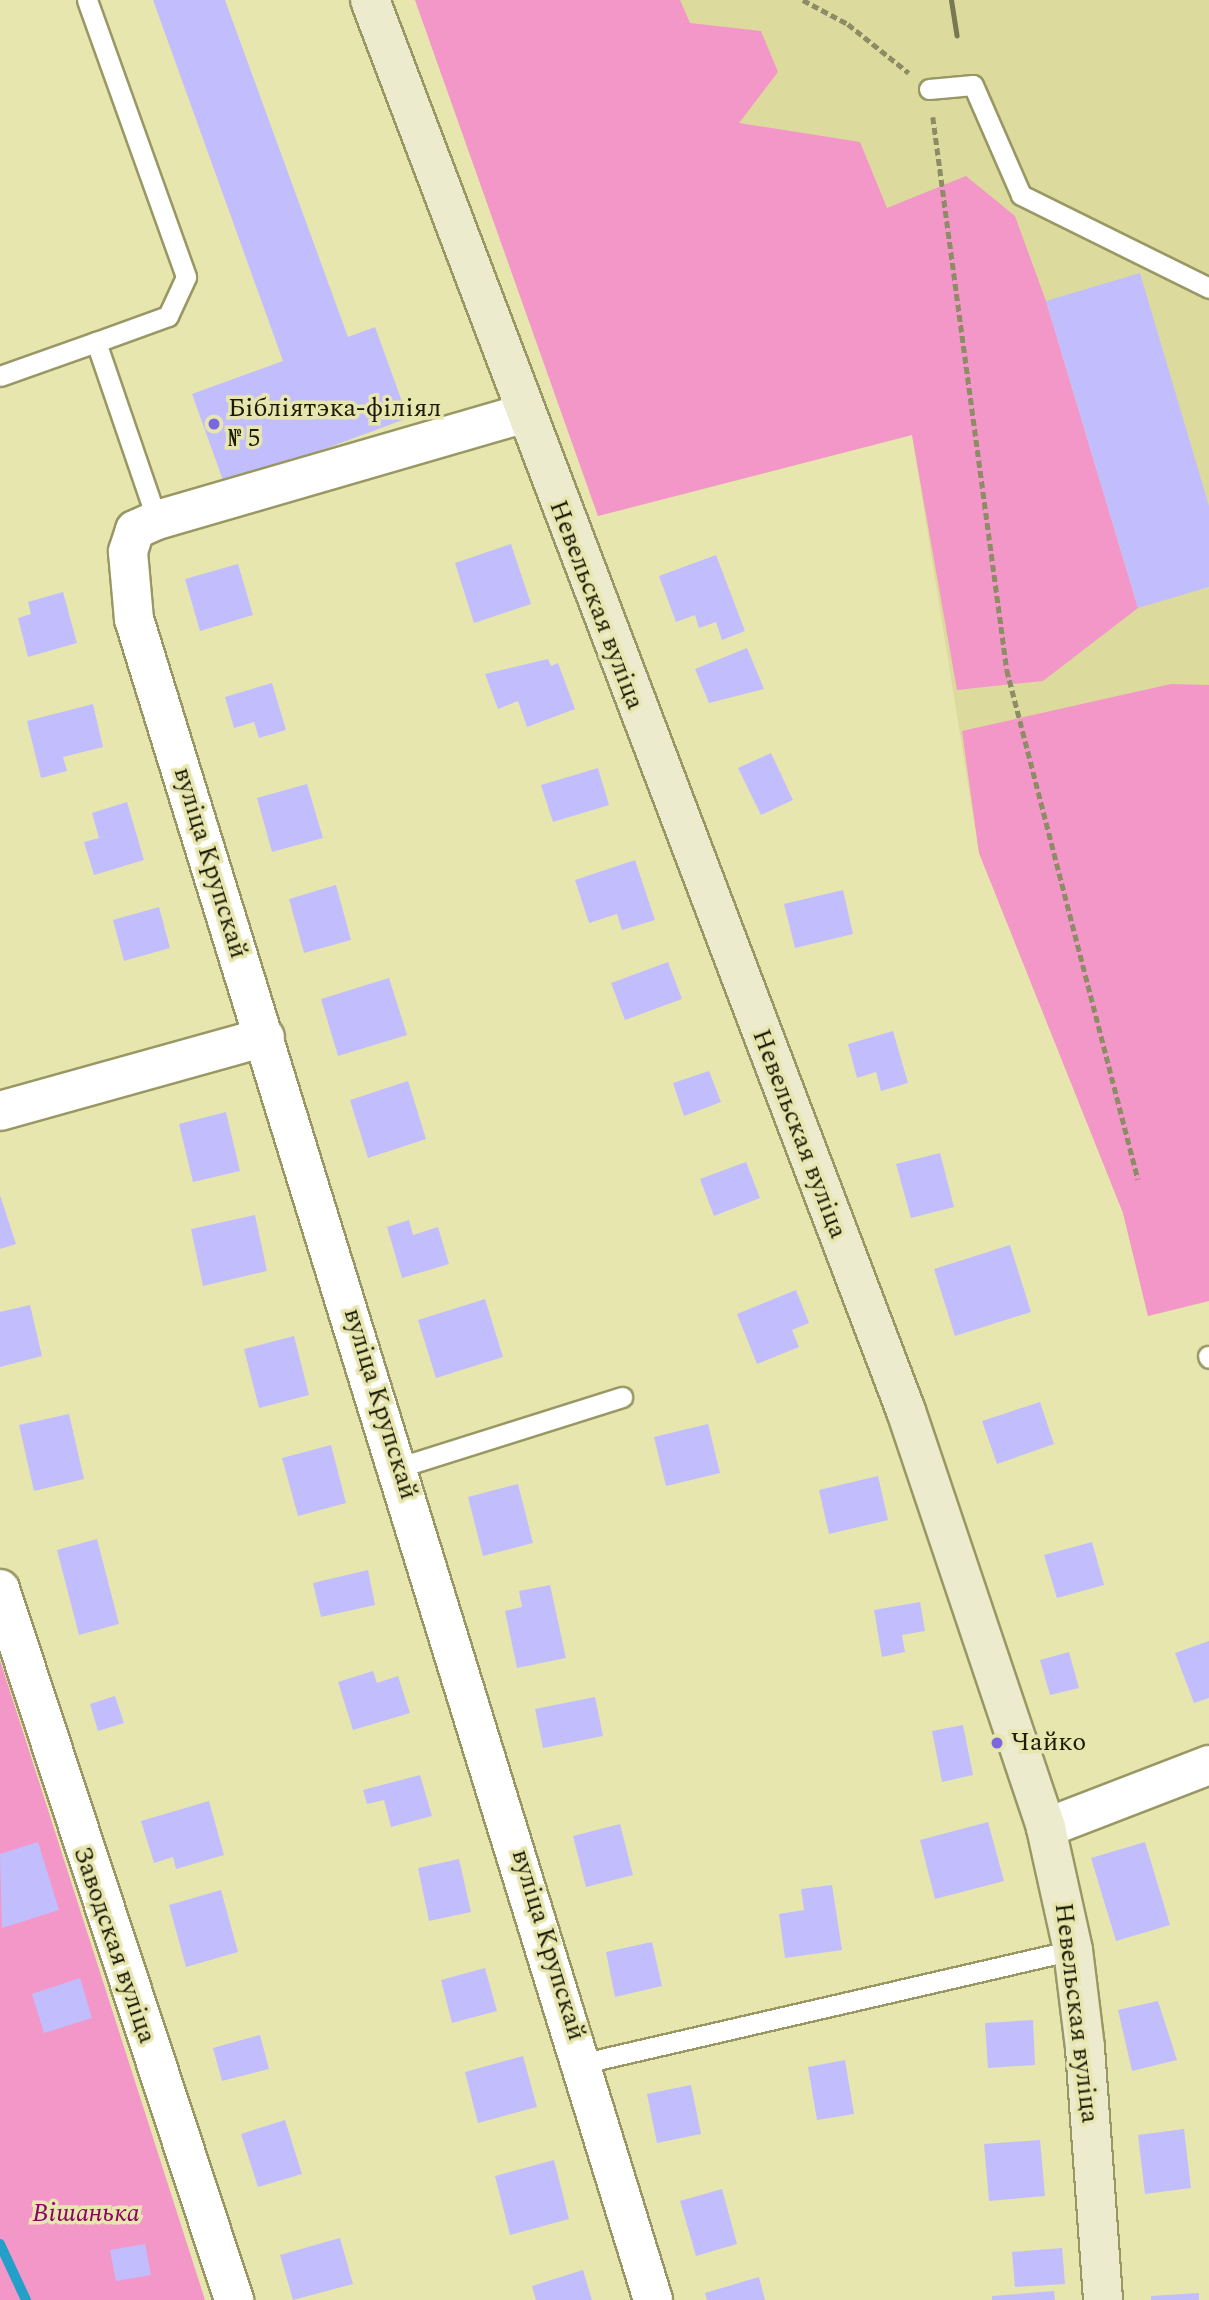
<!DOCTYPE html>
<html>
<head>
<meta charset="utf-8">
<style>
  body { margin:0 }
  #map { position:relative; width:1209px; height:2300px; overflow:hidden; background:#e7e6af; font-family:Spectral,serif }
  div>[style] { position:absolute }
  .built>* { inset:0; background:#dcdb9d }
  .green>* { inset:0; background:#f297c8 }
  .stream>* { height:10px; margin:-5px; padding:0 5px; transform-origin:5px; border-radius:5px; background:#249fc8 }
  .building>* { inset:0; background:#c2befe }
  .path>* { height:4.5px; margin-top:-2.25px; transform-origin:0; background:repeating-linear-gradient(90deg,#8d8c64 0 7px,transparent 0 10.5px) }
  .roads { filter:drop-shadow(2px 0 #999864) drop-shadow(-2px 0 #999864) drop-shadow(0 2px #999864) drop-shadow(0 -2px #999864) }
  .lane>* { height:19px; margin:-9.5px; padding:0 9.5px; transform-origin:9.5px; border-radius:9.5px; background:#fff }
  .street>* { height:38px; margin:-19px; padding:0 19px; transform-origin:19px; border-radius:19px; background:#fff }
  .secondary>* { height:38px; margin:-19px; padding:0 19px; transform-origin:19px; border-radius:19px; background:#ecebcd }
  .rail>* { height:5px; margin:-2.5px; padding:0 2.5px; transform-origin:2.5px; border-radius:2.5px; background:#797853 }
  .dots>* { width:19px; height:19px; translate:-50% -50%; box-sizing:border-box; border:4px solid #e7e6af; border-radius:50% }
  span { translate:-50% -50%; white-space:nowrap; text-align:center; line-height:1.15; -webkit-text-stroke:7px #e7e6af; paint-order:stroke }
  .poi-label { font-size:26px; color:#1b1a05 }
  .left { translate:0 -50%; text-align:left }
  .street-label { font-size:26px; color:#1b1a05 }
  .park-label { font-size:26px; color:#8c0361; font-style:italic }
</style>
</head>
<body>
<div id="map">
  <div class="built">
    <div style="clip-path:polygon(415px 0,1209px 0,1209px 1301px,1148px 1316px,1123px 1213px,979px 853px,912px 435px,598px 516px)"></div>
  </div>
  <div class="green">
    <div style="clip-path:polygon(415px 0,680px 0,690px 23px,761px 31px,778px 72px,739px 123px,860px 142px,887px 208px,966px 176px,1015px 216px,1046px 301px,1138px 608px,1043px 681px,957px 690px,912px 435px,598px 516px)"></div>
    <div style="clip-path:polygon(1171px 684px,1209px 685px,1209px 1301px,1148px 1316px,1123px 1213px,979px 853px,962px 731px)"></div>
    <div style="clip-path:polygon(0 1660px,205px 2300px,0 2300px)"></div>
  </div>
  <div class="stream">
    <div style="left:0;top:2244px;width:62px;rotate:65.1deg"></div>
  </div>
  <div class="building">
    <div style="clip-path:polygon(153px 0,225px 0,348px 337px,375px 327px,408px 418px,225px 486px,192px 394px,283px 361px)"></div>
    <div style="clip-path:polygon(1140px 273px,1209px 506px,1209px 587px,1138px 608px,1046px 301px)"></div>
    <div style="clip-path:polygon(511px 544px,531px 604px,474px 623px,455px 563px)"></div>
    <div style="clip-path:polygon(716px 555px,745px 631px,722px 640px,716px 622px,699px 628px,695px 615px,676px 622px,659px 576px)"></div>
    <div style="clip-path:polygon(238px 564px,253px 615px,200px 631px,185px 579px)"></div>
    <div style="clip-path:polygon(63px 592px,77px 643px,28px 657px,18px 618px,31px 614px,28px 602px)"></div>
    <div style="clip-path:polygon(747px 648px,764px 689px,709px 703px,695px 669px)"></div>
    <div style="clip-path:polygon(548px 659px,551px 666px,558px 663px,575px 709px,527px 727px,518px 701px,498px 709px,485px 674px)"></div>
    <div style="clip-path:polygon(272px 683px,286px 730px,259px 738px,254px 722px,234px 728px,225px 697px)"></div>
    <div style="clip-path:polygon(93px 704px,103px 747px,63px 757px,67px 771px,41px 778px,27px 721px)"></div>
    <div style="clip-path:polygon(771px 753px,793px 800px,761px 815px,738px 768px)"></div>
    <div style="clip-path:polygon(598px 768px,609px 805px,553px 822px,541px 785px)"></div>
    <div style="clip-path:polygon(307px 784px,323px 838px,272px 852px,257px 798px)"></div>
    <div style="clip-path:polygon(127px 802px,144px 860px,94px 875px,84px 842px,99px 838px,92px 813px)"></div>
    <div style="clip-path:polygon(635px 860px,655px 920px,622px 930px,617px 914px,589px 923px,575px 880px)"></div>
    <div style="clip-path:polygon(336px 885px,351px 940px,304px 953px,289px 899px)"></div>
    <div style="clip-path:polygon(843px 890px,853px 934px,795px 948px,784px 904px)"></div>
    <div style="clip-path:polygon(159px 907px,170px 948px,124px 961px,113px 920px)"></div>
    <div style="clip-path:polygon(668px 962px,682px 999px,625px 1020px,611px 983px)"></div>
    <div style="clip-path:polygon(389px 978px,407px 1035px,338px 1056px,321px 999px)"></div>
    <div style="clip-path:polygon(893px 1031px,908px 1083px,881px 1091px,876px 1072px,857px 1078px,848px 1044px)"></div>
    <div style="clip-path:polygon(709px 1071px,721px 1102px,684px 1116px,673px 1083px)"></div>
    <div style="clip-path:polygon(408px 1081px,426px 1139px,368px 1158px,350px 1100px)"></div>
    <div style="clip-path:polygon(226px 1112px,240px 1171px,193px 1182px,179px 1124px)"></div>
    <div style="clip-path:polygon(940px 1153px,954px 1207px,911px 1218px,896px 1164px)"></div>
    <div style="clip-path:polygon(746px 1162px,760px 1198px,714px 1216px,700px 1179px)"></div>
    <div style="clip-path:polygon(0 1195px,16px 1244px,0 1249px)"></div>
    <div style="clip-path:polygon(255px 1215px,267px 1271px,203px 1286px,191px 1229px)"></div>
    <div style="clip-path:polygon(409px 1220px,413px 1235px,438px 1227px,449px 1264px,402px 1278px,387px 1227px)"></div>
    <div style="clip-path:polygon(1010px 1245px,1031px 1312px,955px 1336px,934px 1269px)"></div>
    <div style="clip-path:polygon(796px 1290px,809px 1323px,792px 1330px,799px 1347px,757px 1364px,737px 1314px)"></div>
    <div style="clip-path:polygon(485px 1299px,503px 1357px,436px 1378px,418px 1320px)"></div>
    <div style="clip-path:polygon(30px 1305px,42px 1356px,0 1367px,0 1312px)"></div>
    <div style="clip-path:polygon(294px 1336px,309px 1395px,259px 1408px,244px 1349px)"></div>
    <div style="clip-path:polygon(1040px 1402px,1054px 1444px,997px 1464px,982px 1421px)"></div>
    <div style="clip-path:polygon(69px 1414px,84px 1479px,34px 1491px,19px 1425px)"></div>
    <div style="clip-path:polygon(708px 1424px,720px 1473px,666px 1486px,654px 1437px)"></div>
    <div style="clip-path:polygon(331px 1445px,346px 1503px,298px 1516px,282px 1458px)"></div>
    <div style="clip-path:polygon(878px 1476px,888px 1520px,829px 1534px,819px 1490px)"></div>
    <div style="clip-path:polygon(518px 1484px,533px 1543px,483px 1556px,468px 1497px)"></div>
    <div style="clip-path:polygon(97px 1539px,119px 1624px,79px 1635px,57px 1550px)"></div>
    <div style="clip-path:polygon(1092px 1542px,1104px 1585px,1057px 1598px,1044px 1555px)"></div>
    <div style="clip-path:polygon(368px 1570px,375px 1605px,321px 1617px,313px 1583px)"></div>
    <div style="clip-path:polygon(550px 1585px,566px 1658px,517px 1668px,505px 1611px,522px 1607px,519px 1591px)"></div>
    <div style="clip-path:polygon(920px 1602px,925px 1631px,902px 1635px,905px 1652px,882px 1657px,874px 1610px)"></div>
    <div style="clip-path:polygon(1209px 1641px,1209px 1698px,1194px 1703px,1175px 1653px)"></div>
    <div style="clip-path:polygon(1069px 1652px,1079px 1688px,1050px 1695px,1040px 1660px)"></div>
    <div style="clip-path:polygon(373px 1671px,377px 1683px,398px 1676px,410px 1713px,353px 1730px,338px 1682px)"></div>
    <div style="clip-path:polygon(115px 1696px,124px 1723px,98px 1731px,90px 1704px)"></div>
    <div style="clip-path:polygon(595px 1697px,603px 1736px,543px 1748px,535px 1709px)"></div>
    <div style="clip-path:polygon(963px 1725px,973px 1775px,942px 1782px,932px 1731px)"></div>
    <div style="clip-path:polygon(420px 1775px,432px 1816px,391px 1827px,384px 1800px,367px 1804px,363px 1790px)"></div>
    <div style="clip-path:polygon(209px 1801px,224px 1855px,176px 1869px,173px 1857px,154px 1863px,141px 1821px)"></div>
    <div style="clip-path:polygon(988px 1822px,1004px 1881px,935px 1899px,920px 1840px)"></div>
    <div style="clip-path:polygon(620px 1824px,633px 1875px,586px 1887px,573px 1836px)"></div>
    <div style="clip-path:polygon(38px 1842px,59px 1910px,2px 1928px,0 1854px)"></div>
    <div style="clip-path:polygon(1145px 1842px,1170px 1925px,1116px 1941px,1091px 1858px)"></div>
    <div style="clip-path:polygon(459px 1859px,471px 1912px,429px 1921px,418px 1868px)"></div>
    <div style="clip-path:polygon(832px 1885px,842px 1950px,785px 1958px,779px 1914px,804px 1910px,801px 1889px)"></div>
    <div style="clip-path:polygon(221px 1890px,238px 1952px,186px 1967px,169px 1905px)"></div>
    <div style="clip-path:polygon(652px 1942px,662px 1986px,615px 1997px,606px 1952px)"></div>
    <div style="clip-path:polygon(485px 1968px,497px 2011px,452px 2023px,441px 1980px)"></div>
    <div style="clip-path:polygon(80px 1978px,92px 2018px,44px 2033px,32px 1994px)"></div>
    <div style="clip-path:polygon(1158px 2001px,1177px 2060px,1132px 2071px,1118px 2010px)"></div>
    <div style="clip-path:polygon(1033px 2020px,1035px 2065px,988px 2068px,985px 2023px)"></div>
    <div style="clip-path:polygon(260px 2035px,269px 2069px,222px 2081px,213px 2048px)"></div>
    <div style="clip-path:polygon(523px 2056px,537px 2107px,478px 2123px,465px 2072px)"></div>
    <div style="clip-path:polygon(845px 2060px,854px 2114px,817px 2120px,808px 2067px)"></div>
    <div style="clip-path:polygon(691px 2085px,701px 2134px,657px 2143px,647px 2094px)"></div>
    <div style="clip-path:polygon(285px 2120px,302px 2174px,258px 2187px,241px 2134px)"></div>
    <div style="clip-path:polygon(1184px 2129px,1191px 2188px,1145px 2194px,1138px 2135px)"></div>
    <div style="clip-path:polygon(1040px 2140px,1045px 2196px,989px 2201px,984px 2144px)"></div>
    <div style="clip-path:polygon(554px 2160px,569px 2219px,510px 2235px,495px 2176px)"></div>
    <div style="clip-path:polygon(722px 2189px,737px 2244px,696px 2256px,680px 2201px)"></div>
    <div style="clip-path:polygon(340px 2238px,353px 2284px,293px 2300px,280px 2255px)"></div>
    <div style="clip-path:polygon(145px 2244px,151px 2275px,116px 2281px,110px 2250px)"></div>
    <div style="clip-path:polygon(1062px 2248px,1065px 2284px,1015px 2287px,1012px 2252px)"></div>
    <div style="clip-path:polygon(583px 2270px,592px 2300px,536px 2300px,532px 2286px)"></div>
    <div style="clip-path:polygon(759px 2277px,765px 2300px,707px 2300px,705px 2293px)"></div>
    <div style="clip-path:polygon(1054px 2291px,1055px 2300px,992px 2300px,992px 2296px)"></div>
    <div style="clip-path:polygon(1199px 2293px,1199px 2300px,1151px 2300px,1151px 2296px)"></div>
  </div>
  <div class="path">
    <div style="left:803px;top:0;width:51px;rotate:28.1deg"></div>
    <div style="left:848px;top:24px;width:78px;rotate:38.8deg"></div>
    <div style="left:933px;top:117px;width:558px;rotate:82.38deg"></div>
    <div style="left:1007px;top:670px;width:526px;rotate:75.57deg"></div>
  </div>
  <div class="roads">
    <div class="lane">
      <div style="left:87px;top:0;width:294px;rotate:70.3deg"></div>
      <div style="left:186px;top:277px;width:43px;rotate:114.8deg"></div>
      <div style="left:168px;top:316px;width:77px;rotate:160.1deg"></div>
      <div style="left:929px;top:89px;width:44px;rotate:-5.2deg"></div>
      <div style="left:973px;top:85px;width:120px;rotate:66.4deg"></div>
      <div style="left:1021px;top:195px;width:210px;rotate:26.3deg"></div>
      <div style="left:0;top:376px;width:102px;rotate:-19.5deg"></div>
      <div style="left:96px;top:342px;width:188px;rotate:71.1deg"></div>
      <div style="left:1208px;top:1356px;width:2px;rotate:63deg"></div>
      <div style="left:400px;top:1467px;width:233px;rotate:-17.5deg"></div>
      <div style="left:584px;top:2063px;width:502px;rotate:-13.01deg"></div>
    </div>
    <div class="street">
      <div style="left:522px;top:414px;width:380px;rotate:163.8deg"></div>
      <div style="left:157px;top:520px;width:24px;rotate:156deg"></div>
      <div style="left:135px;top:530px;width:23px;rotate:108deg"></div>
      <div style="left:128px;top:552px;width:67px;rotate:84.9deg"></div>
      <div style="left:134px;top:619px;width:1759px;rotate:72.84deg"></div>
      <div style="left:0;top:1111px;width:275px;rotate:-15.6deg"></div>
      <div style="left:0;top:1589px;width:749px;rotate:71.78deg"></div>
      <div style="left:1046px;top:1828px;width:175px;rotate:-21.1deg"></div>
    </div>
    <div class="secondary">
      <div style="left:370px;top:0;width:1509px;rotate:69.2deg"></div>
      <div style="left:906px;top:1411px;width:440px;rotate:71.4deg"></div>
      <div style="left:1046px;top:1828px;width:125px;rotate:77.5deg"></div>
      <div style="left:1073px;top:1950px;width:99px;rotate:83deg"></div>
      <div style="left:1085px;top:2048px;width:253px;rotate:85.9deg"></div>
    </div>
  </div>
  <div class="rail">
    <div style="left:951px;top:0;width:36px;rotate:81deg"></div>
  </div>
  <div class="dots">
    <div style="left:214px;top:424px;background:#7b67e2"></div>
    <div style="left:997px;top:1743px;background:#7b67e2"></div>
  </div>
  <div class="poi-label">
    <span class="left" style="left:228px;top:424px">Бібліятэка-філіял<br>№ 5</span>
    <span class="left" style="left:1011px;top:1743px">Чайко</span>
  </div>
  <div class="street-label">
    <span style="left:596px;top:605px;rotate:69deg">Невельская вуліца</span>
    <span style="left:210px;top:863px;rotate:73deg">вуліца Крупскай</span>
    <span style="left:799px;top:1134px;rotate:69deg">Невельская вуліца</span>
    <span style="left:380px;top:1404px;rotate:73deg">вуліца Крупскай</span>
    <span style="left:114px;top:1945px;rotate:71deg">Заводская вуліца</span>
    <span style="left:548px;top:1945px;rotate:73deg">вуліца Крупскай</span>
    <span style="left:1076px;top:2013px;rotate:83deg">Невельская вуліца</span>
  </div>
  <div class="park-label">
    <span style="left:86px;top:2214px">Вішанька</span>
  </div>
</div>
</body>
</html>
